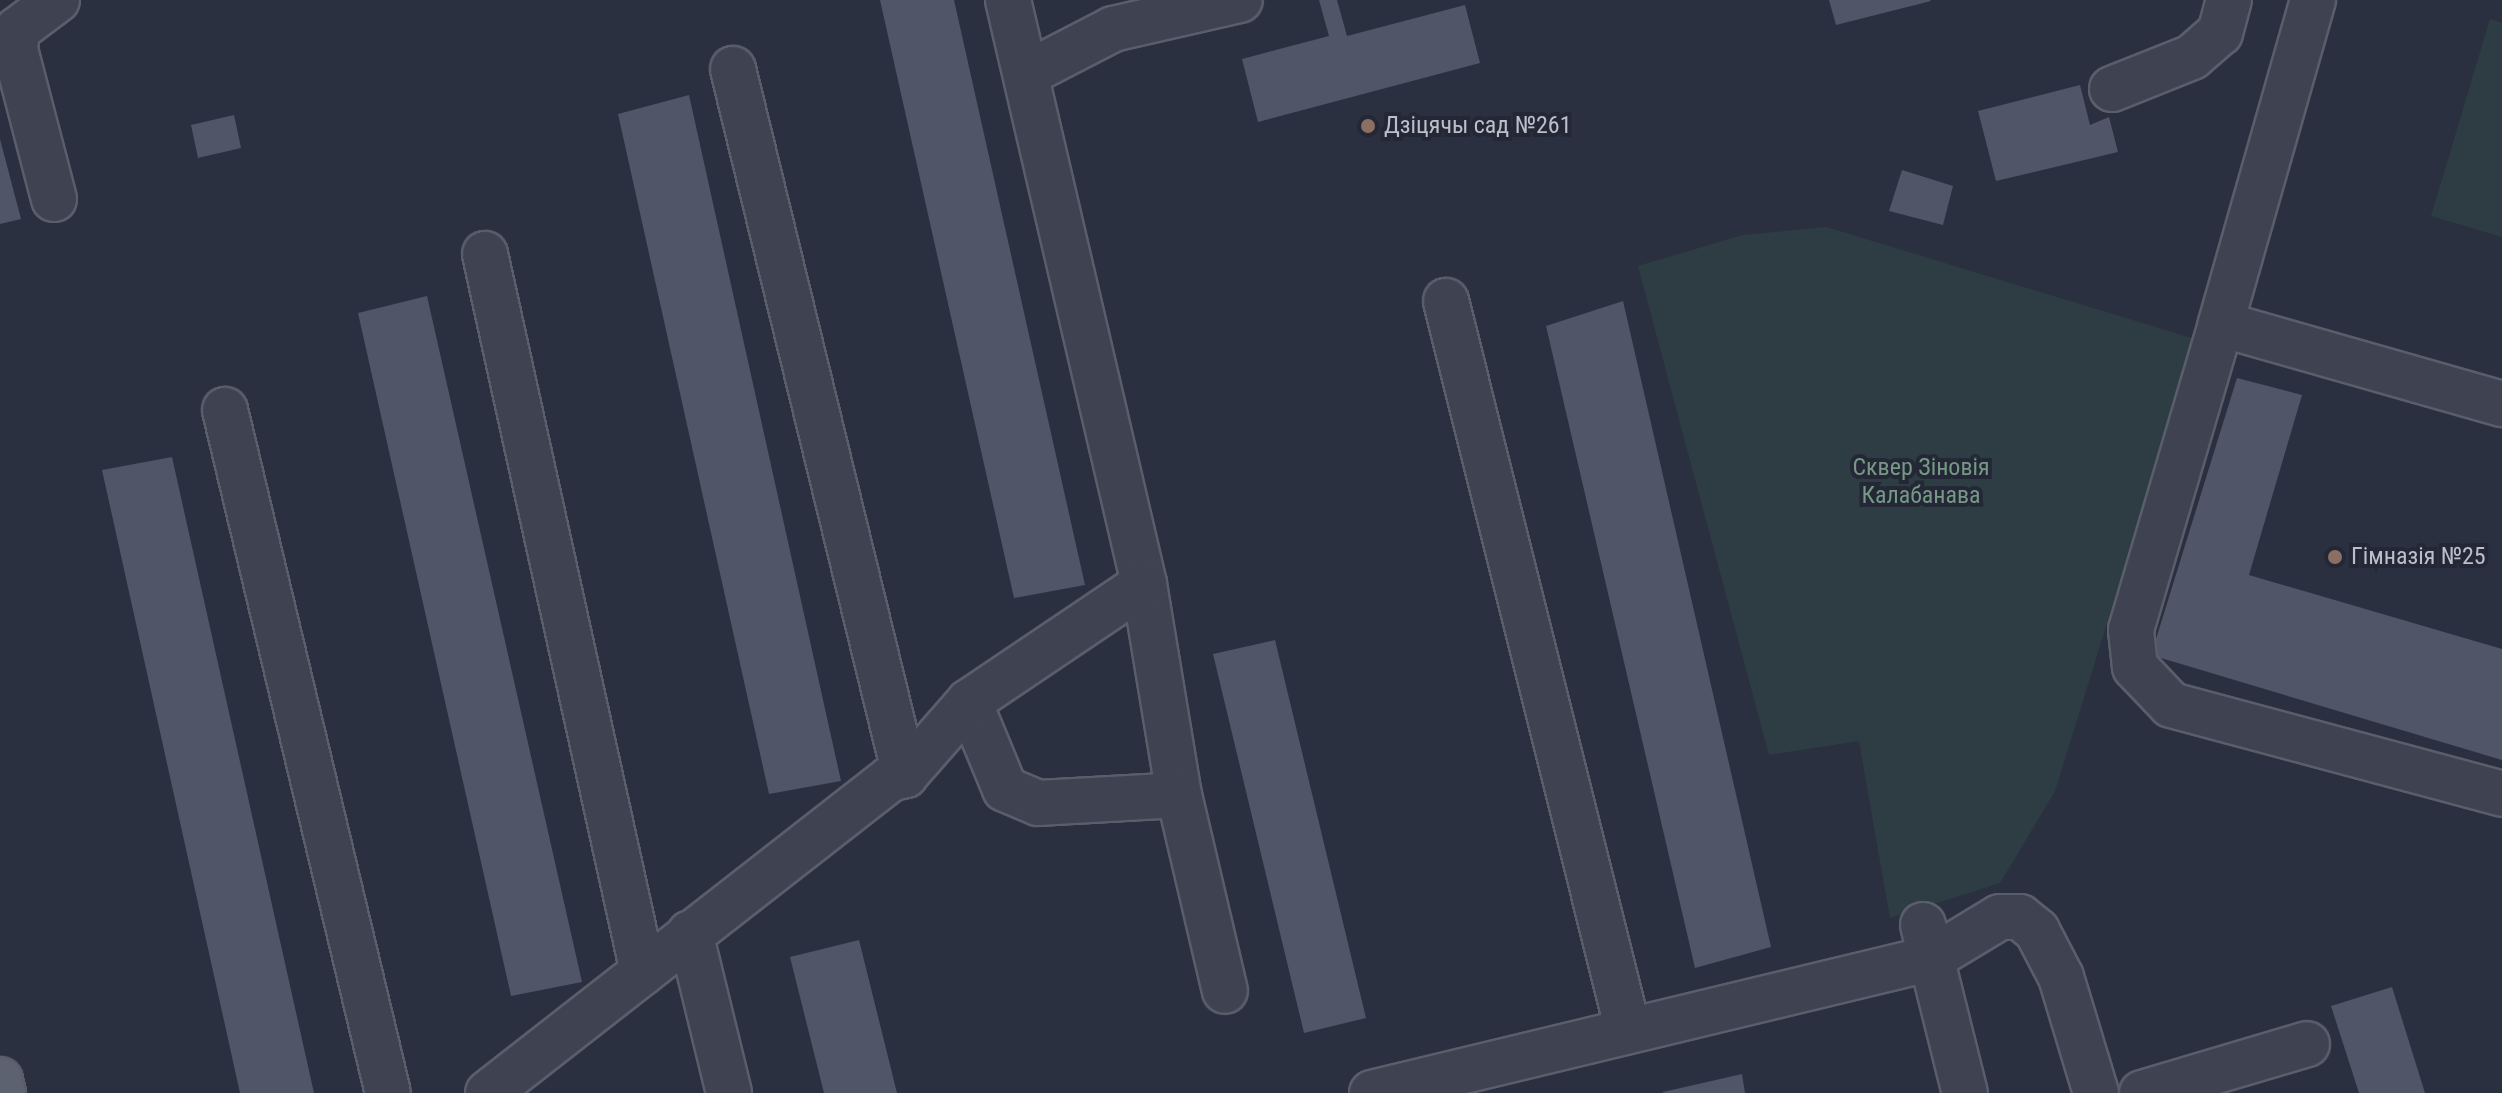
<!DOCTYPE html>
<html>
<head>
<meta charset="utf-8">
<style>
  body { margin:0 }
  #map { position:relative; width:2502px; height:1093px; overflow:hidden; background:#2b3041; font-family:"Roboto Condensed",sans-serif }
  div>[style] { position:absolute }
  .green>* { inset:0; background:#2e3d43 }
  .building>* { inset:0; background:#505567 }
  .roads { filter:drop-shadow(2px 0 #5a5e6b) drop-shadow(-2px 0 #5a5e6b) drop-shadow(0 2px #5a5e6b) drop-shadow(0 -2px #5a5e6b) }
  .minor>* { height:44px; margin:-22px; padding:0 22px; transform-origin:22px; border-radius:22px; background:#3f4351 }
  .major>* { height:44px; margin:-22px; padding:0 22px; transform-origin:22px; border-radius:22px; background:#5d6270 }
  .dots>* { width:22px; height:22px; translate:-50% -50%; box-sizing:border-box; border:4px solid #242836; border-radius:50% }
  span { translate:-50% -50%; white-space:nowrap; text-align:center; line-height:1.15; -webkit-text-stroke:8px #242836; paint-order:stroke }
  .poi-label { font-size:24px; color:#bcbfcb }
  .left { translate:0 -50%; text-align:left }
  .park-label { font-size:24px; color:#769885 }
</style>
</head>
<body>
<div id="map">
  <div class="green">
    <div style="clip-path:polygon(2490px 19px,2502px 23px,2502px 237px,2431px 216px)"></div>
    <div style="clip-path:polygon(1826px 227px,2195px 339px,2055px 791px,2000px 883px,1890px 918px,1859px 741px,1769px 755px,1638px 266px,1743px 235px)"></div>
  </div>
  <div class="building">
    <div style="clip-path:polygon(880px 0,954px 0,1085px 585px,1014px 598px)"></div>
    <div style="clip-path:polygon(1319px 0,1337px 0,1347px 36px,1465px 5px,1480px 63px,1258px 122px,1242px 59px,1329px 36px)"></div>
    <div style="clip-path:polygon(1829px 0,1930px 0,1931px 1px,1836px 25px)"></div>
    <div style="clip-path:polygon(2080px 85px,2090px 125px,2109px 117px,2118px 152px,1996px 181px,1978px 111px)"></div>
    <div style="clip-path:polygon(689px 95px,841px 781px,769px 794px,618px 114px)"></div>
    <div style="clip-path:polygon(234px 115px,241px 148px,198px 158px,191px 125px)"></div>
    <div style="clip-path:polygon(0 139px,21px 219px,0 224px)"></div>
    <div style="clip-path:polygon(1902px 170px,1953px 186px,1943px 225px,1889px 211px)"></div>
    <div style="clip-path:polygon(427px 296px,582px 982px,511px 996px,358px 313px)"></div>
    <div style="clip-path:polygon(1623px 301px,1771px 947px,1695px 968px,1546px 326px)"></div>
    <div style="clip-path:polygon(2237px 378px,2302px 395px,2249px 575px,2502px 649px,2502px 760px,2151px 655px)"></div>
    <div style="clip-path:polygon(172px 457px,182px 502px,314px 1093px,240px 1093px,102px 470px)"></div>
    <div style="clip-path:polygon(1275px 640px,1366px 1018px,1304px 1033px,1213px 654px)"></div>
    <div style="clip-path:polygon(859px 940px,897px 1093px,824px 1093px,790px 957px)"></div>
    <div style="clip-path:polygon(2392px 987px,2425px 1093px,2359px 1093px,2331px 1006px)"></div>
    <div style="clip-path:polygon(1742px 1074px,1745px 1093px,1663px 1093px,1663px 1092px)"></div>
  </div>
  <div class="roads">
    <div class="minor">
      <div style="left:1008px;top:0;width:600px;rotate:76.89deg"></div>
      <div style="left:1144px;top:584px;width:214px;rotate:80.6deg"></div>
      <div style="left:1179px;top:795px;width:201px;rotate:76.8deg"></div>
      <div style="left:2313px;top:0;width:337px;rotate:105.9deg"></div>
      <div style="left:2221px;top:324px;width:292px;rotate:15.9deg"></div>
      <div style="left:733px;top:69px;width:727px;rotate:76.31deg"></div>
      <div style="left:1026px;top:74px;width:98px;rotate:-27.3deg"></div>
      <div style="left:1113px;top:29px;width:130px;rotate:-12.9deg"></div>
      <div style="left:2112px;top:89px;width:86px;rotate:-21.8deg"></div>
      <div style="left:2192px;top:57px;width:37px;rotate:-41deg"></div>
      <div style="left:2220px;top:33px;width:34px;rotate:-75deg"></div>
      <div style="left:54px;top:199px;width:155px;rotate:-104.6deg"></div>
      <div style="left:15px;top:49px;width:19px;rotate:-84deg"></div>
      <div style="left:17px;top:30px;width:50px;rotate:-36.9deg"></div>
      <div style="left:485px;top:254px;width:735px;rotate:77.59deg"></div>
      <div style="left:1446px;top:301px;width:751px;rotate:75.98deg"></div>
      <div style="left:2221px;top:324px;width:319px;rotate:106.4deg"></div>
      <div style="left:2131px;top:630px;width:37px;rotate:84deg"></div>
      <div style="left:2135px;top:667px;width:52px;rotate:46.5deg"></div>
      <div style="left:2171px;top:705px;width:343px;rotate:15deg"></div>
      <div style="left:225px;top:410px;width:702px;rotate:76.58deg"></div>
      <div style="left:969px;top:702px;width:94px;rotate:67.5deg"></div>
      <div style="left:1005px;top:789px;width:36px;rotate:23deg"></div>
      <div style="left:1038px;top:803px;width:141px;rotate:-3.2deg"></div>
      <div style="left:1923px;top:925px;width:173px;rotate:76deg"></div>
      <div style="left:690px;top:933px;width:165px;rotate:76.3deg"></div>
      <div style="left:488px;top:1093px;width:510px;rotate:-37.99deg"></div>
      <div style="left:890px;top:779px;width:16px;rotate:-15deg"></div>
      <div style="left:905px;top:775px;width:97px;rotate:-48.8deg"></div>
      <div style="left:969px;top:702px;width:211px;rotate:-34deg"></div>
      <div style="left:1372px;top:1093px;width:576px;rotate:-13.55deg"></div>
      <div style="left:1932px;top:958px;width:79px;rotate:-31.1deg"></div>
      <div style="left:2000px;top:917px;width:20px"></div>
      <div style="left:2020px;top:917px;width:22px;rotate:39deg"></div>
      <div style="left:2037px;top:931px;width:52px;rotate:62.4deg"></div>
      <div style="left:2061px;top:977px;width:121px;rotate:73.2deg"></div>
      <div style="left:2142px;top:1093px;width:172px;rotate:-16.5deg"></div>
    </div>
    <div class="major">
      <div style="left:0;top:1080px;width:13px;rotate:77deg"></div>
    </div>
  </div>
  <div class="dots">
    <div style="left:1368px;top:126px;background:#8d6e63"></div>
    <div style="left:2335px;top:557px;background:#8d6e63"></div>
  </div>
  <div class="poi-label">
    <span class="left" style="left:1384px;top:126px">Дзіцячы сад №261</span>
    <span class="left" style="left:2351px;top:557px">Гімназія №25</span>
  </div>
  <div class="park-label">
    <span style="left:1921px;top:482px">Сквер Зіновія<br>Калабанава</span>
  </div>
</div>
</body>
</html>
